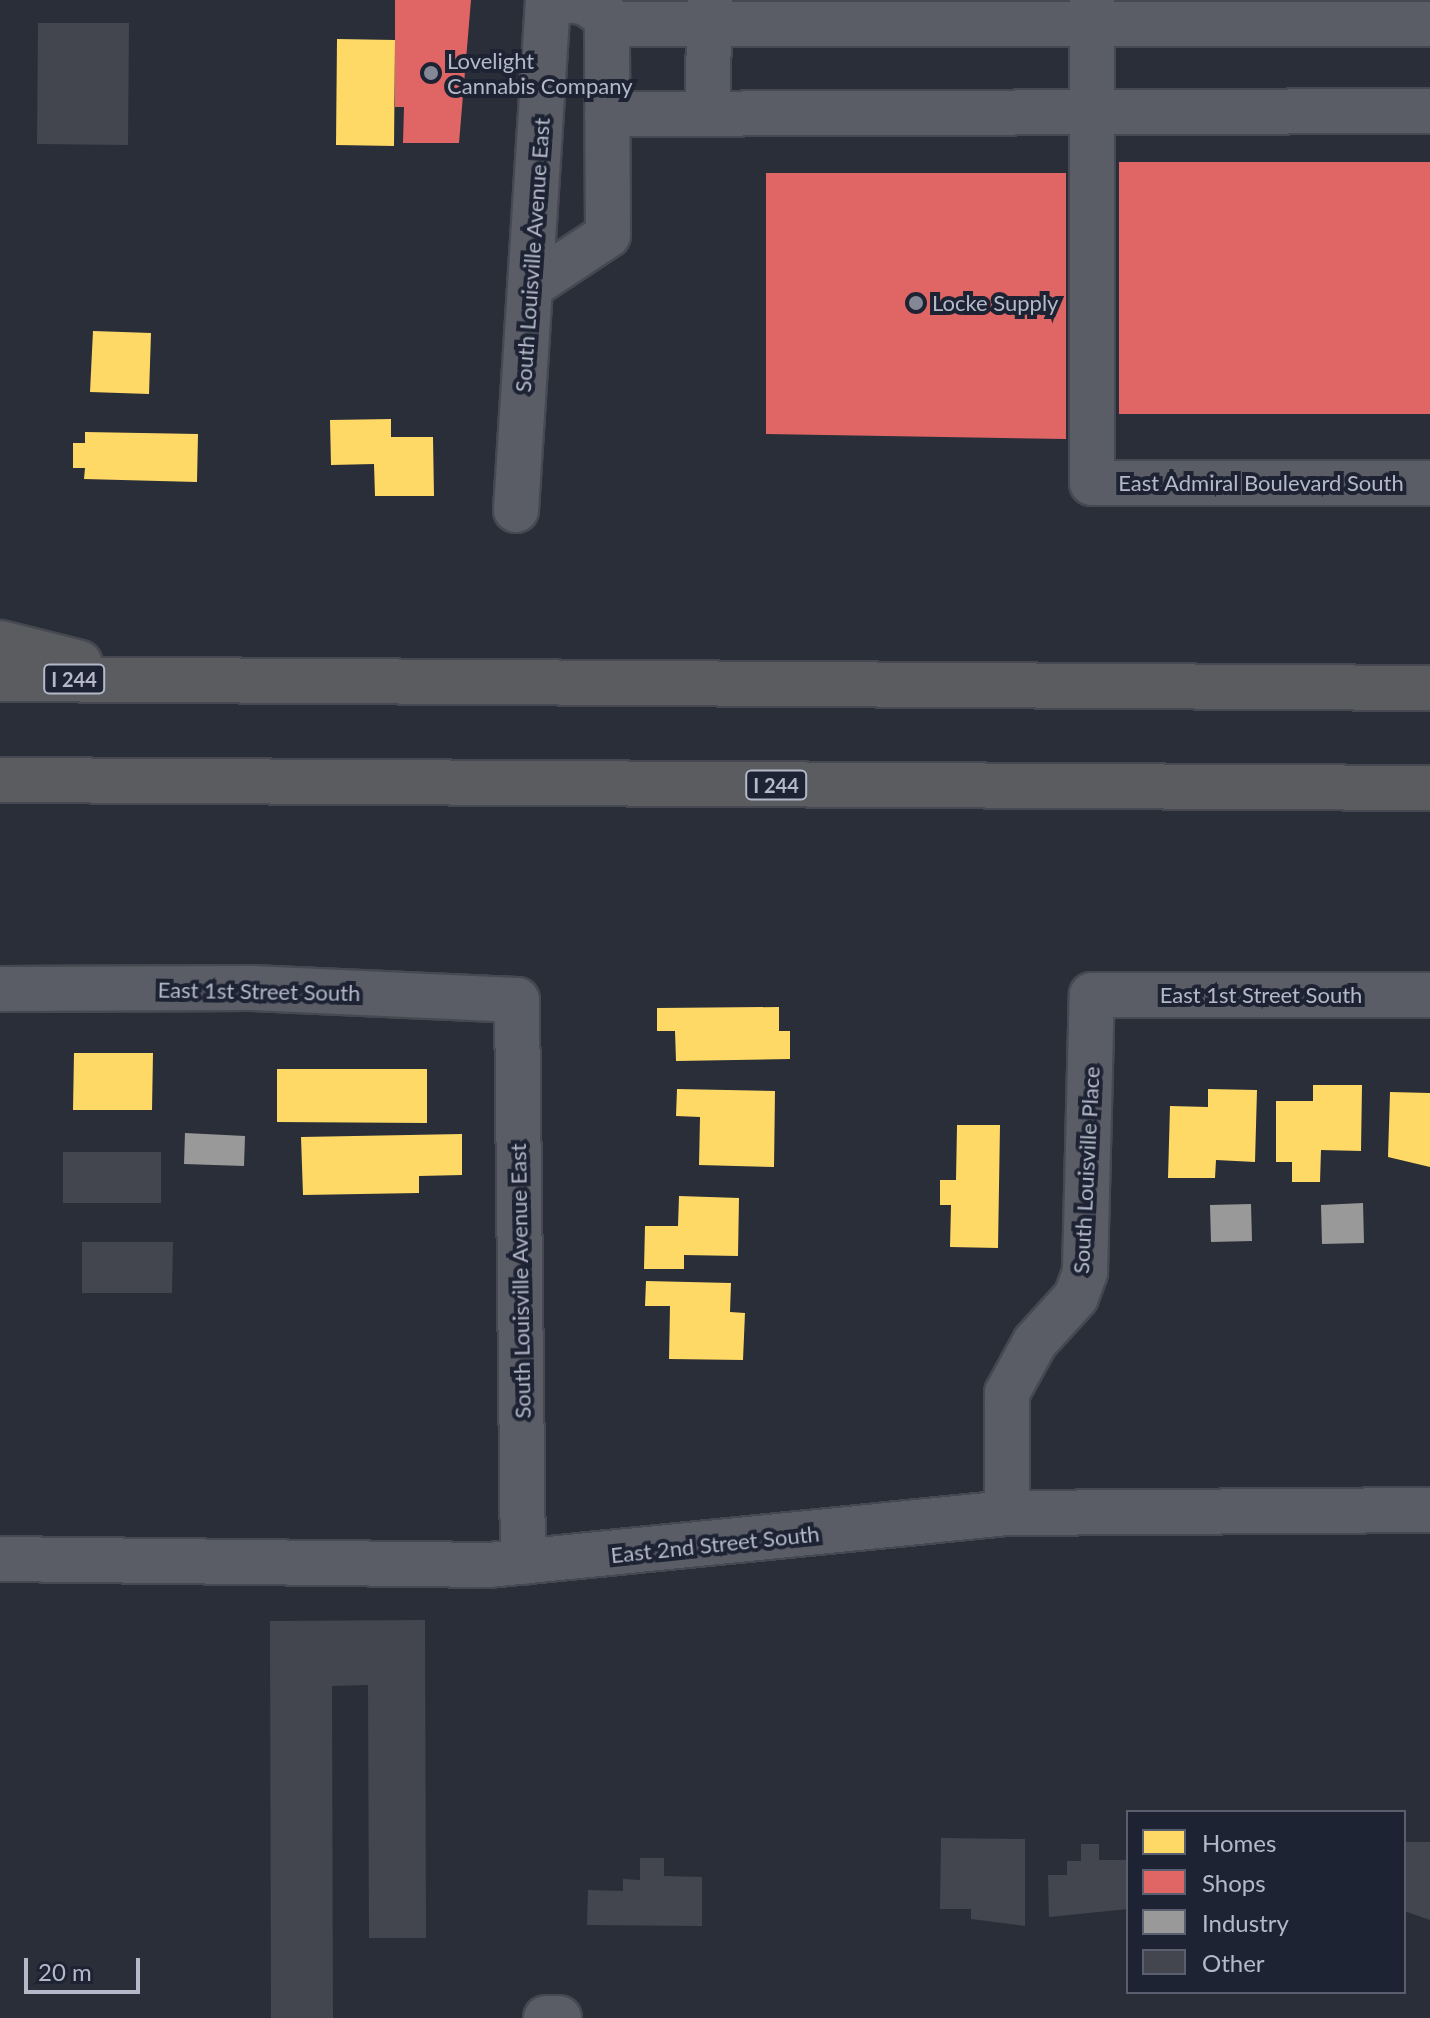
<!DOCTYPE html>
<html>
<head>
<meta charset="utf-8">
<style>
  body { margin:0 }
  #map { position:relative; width:1430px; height:2018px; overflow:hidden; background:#2a2e38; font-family:Lato,sans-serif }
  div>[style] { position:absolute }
  .homes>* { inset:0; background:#ffd966 }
  .shops>* { inset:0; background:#e06666 }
  .industry>* { inset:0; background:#999 }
  .building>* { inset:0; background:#43464f }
  .roads { filter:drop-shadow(2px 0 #464951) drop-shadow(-2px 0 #464951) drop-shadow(0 2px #464951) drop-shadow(0 -2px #464951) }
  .minor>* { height:44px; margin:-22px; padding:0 22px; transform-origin:22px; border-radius:22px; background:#5a5d66 }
  .highway>* { height:44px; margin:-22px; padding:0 22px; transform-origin:22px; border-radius:22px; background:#5a5c60 }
  .dots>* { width:22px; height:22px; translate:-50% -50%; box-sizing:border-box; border:4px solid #1d2333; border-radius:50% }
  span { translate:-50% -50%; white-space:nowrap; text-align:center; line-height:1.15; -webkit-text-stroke:8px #1d2333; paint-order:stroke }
  .shield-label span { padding:2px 6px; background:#1d2333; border:2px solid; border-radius:6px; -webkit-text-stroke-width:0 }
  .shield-label { font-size:20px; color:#b4b9c9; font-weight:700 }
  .poi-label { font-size:22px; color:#b4b9c9 }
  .left { translate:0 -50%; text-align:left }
  .street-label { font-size:22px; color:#b4b9c9 }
  .legend { position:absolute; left:1126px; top:1810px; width:280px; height:184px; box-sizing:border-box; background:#1d2333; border:2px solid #595f6f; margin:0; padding:10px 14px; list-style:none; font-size:24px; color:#b4b9c9 }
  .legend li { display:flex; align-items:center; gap:16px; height:40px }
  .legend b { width:40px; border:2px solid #595f6f }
  .scale { position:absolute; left:24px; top:1958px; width:116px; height:36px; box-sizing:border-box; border:4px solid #b4b9c9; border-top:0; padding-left:10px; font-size:24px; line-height:28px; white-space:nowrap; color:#b4b9c9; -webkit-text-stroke:6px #1d2333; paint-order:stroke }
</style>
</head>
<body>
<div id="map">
  <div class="homes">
    <div style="clip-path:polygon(337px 39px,395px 40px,394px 146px,336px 145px)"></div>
    <div style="clip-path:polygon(93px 331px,151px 333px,149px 394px,90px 392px)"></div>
    <div style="clip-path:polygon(391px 419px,391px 437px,433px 437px,434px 496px,375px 496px,374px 464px,331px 465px,330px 420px)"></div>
    <div style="clip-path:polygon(85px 432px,198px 434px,197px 482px,84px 479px,85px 468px,73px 468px,73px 443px,85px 443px)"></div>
    <div style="clip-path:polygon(779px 1007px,779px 1031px,790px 1031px,790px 1059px,676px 1061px,675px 1031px,657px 1031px,657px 1008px)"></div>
    <div style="clip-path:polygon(74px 1053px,153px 1053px,152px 1110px,73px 1110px)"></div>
    <div style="clip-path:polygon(277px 1069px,427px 1069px,427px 1123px,277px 1122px)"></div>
    <div style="clip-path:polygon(1313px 1085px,1362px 1085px,1361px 1151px,1321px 1150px,1320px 1182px,1292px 1182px,1292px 1162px,1276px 1162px,1276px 1101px,1313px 1101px)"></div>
    <div style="clip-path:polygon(677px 1089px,775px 1091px,774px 1167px,699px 1165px,700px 1117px,676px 1116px)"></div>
    <div style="clip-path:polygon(1208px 1089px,1257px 1090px,1255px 1162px,1216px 1160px,1215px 1178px,1168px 1178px,1170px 1106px,1208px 1107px)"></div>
    <div style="clip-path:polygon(1390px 1092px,1430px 1093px,1430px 1167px,1388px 1157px)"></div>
    <div style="clip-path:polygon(957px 1125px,1000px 1125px,998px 1248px,950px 1247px,951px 1205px,940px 1205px,940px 1180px,956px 1180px)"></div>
    <div style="clip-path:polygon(462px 1134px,462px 1175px,419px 1176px,419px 1193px,303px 1195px,301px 1137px)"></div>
    <div style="clip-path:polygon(679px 1196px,739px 1198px,738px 1256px,684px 1255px,684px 1269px,644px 1269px,645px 1226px,678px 1226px)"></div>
    <div style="clip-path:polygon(646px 1281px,731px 1283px,730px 1312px,745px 1313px,743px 1360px,669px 1359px,670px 1306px,645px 1306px)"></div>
  </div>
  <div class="shops">
    <div style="clip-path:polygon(395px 0,471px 0,459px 143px,403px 143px,404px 107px,395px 107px)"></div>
    <div style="clip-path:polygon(1119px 162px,1430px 162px,1430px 414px,1119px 414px)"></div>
    <div style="clip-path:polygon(766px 173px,1066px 173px,1066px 439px,766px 434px)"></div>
  </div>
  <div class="industry">
    <div style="clip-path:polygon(185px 1133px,245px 1136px,244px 1166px,184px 1164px)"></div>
    <div style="clip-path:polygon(1363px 1203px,1364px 1243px,1322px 1244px,1321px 1205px)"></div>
    <div style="clip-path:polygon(1251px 1204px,1252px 1241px,1211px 1242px,1210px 1205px)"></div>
  </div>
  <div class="building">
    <div style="clip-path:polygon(38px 23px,129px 23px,128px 145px,37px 144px)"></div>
    <div style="clip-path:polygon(63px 1152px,161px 1152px,161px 1203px,63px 1203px)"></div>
    <div style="clip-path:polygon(82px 1242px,173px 1242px,172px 1293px,82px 1293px)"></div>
    <div style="clip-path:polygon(425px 1620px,426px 1938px,369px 1938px,368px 1685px,332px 1686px,333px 2018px,271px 2018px,270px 1621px)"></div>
    <div style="clip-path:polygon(941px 1838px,1025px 1839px,1025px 1926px,971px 1919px,971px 1909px,940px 1909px)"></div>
    <div style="clip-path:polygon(1404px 1842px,1430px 1842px,1430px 1920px,1404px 1911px)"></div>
    <div style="clip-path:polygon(1081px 1844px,1099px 1844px,1099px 1860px,1128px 1860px,1128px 1909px,1049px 1917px,1048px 1875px,1067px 1875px,1067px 1861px,1081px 1861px)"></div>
    <div style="clip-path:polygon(640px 1858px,664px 1858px,664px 1876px,702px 1877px,702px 1926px,587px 1925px,588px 1890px,623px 1891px,623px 1879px,640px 1880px)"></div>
  </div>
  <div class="roads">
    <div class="minor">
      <div style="left:1092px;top:0;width:483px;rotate:90deg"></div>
      <div style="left:1092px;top:483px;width:338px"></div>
      <div style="left:607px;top:24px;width:823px"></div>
      <div style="left:607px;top:114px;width:823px;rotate:-0.21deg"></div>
      <div style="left:707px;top:114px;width:114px;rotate:-88.5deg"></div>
      <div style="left:531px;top:286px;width:92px;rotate:-33.5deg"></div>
      <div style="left:608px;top:235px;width:218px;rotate:-90.3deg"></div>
      <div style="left:607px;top:17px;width:27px;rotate:-146deg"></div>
      <div style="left:585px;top:2px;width:22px;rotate:-175deg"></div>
      <div style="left:516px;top:510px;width:511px;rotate:-86.41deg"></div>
      <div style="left:0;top:989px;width:252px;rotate:-0.2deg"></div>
      <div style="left:252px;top:988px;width:265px;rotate:2.6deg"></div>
      <div style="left:517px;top:1000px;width:562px;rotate:89.39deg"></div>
      <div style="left:1007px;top:1513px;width:120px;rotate:-90deg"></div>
      <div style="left:1007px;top:1393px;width:58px;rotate:-61.2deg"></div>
      <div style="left:1035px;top:1342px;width:61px;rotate:-47.7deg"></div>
      <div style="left:1076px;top:1297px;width:27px;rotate:-70deg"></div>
      <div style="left:1085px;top:1272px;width:277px;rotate:-88.6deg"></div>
      <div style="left:1092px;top:995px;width:338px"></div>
      <div style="left:0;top:1559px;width:489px;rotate:0.7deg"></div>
      <div style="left:489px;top:1565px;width:521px;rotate:-5.73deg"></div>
      <div style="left:1007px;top:1513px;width:423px;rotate:-0.4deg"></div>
      <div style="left:546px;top:2018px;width:13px"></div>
    </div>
    <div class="highway">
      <div style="left:0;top:643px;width:82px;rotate:14deg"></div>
      <div style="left:0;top:679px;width:1430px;rotate:0.36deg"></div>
      <div style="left:0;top:780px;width:1430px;rotate:0.32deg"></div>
    </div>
  </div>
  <div class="dots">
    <div style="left:431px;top:73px;background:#848896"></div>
    <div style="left:916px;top:303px;background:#848896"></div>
  </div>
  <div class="shield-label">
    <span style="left:74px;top:679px">I 244</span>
    <span style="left:776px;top:785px">I 244</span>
  </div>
  <div class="poi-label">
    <span class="left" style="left:447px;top:73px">Lovelight<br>Cannabis Company</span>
    <span class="left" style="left:932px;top:303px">Locke Supply</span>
  </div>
  <div class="street-label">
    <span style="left:532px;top:255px;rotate:-86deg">South Louisville Avenue East</span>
    <span style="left:1261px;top:483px">East Admiral Boulevard South</span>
    <span style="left:259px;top:991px;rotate:1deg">East 1st Street South</span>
    <span style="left:1261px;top:995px">East 1st Street South</span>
    <span style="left:1086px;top:1170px;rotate:-87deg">South Louisville Place</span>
    <span style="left:520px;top:1281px;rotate:-91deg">South Louisville Avenue East</span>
    <span style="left:715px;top:1544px;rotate:-6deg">East 2nd Street South</span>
  </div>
  <ul class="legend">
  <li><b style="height:22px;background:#ffd966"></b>Homes</li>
  <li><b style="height:22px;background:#e06666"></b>Shops</li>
  <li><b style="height:22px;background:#999"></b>Industry</li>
  <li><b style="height:22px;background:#43464f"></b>Other</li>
  </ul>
  <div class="scale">20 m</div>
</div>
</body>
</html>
